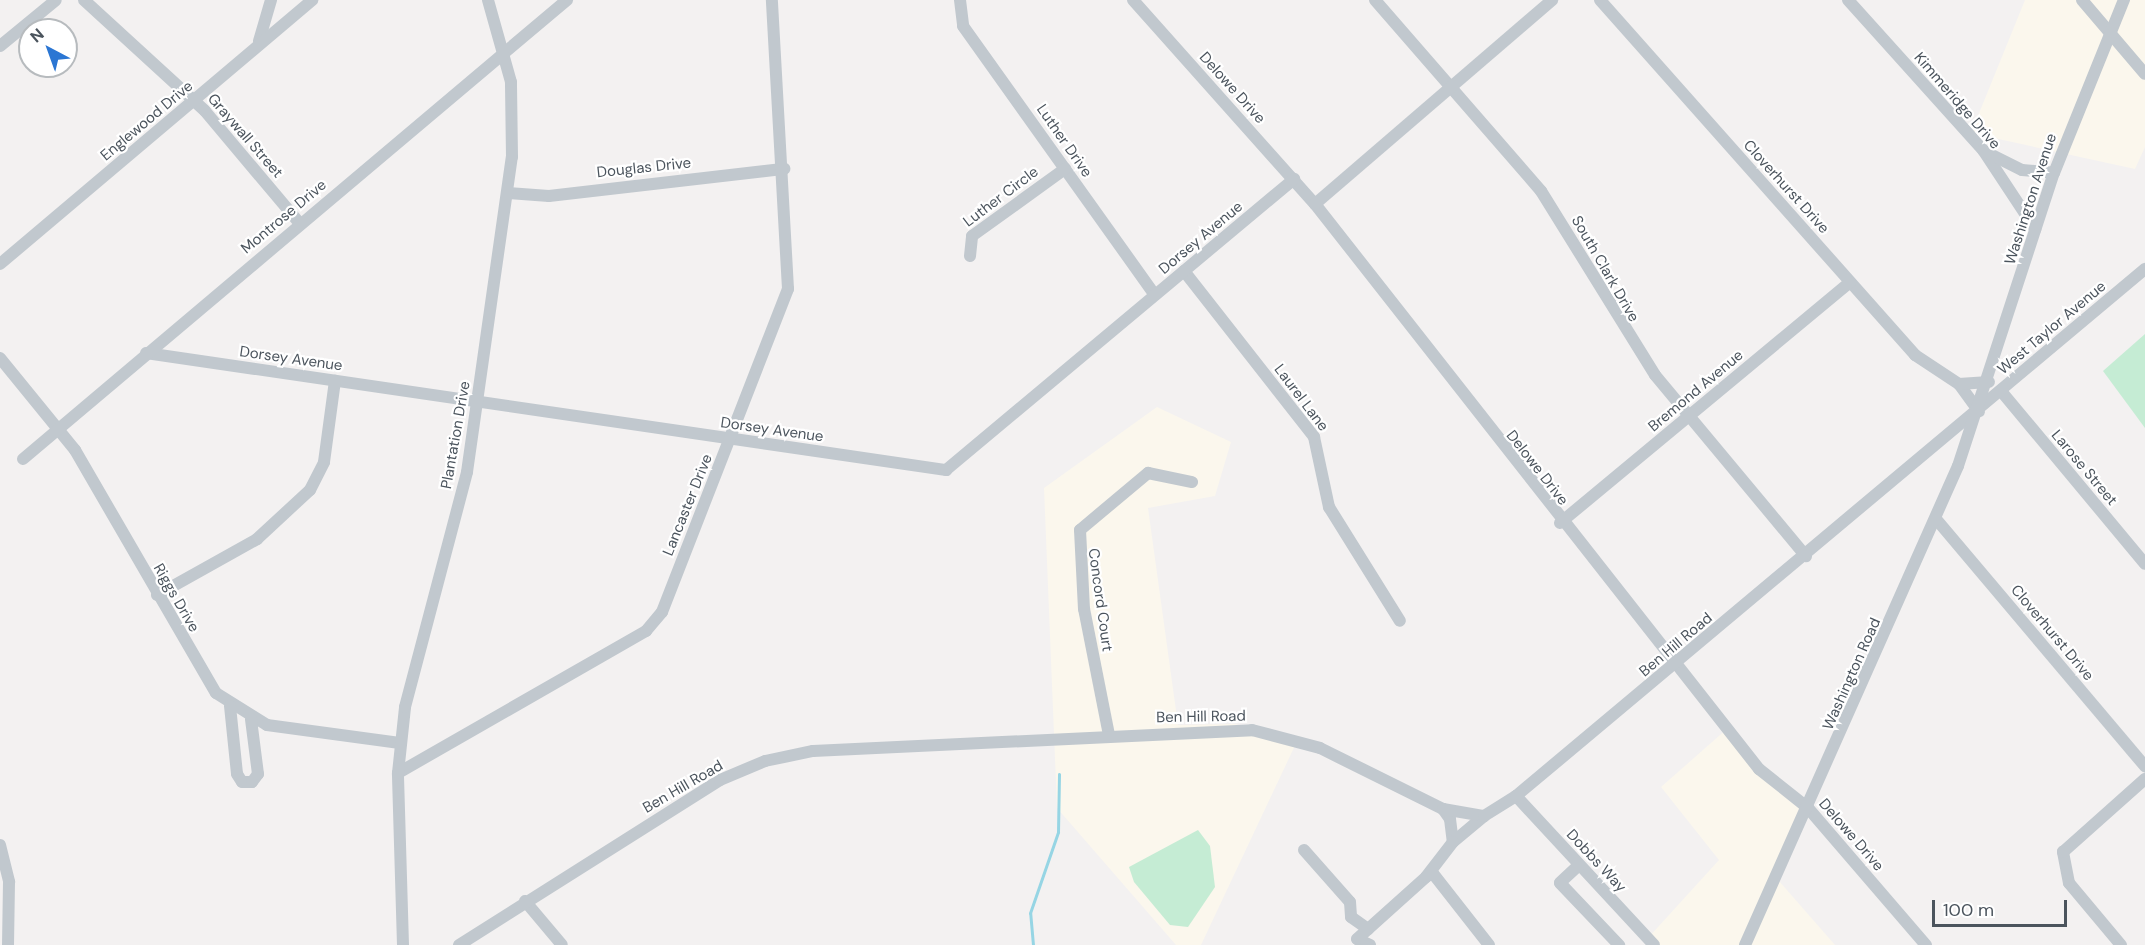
<!DOCTYPE html>
<html>
<head>
<meta charset="utf-8">
<style>
  body { margin:0 }
  #map { position:relative; width:2145px; height:945px; overflow:hidden; background:#f3f1f1; font-family:"DM Sans",sans-serif }
  div>[style] { position:absolute }
  .commercial>* { inset:0; background:#fbf7ed }
  .green>* { inset:0; background:#c5ecd4 }
  .stream>* { height:3px; margin:-1.5px; padding:0 1.5px; transform-origin:1.5px; border-radius:1.5px; background:#96d5e4 }
  .minor>* { height:12px; margin:-6px; padding:0 6px; transform-origin:6px; border-radius:6px; background:#c1c8ce }
  span { translate:-50% -50%; white-space:nowrap; text-align:center; line-height:1.15; -webkit-text-stroke:4.5px #fff; paint-order:stroke }
  .street-label { font-size:15px; color:#4b545d }
  .north { position:absolute; left:18px; top:18px; width:60px; height:60px; box-sizing:border-box; background:#fff; border:2px solid #b7bbbe; border-radius:50%; rotate:319deg; font-size:16px; font-weight:700; line-height:24px; text-align:center; color:#4b545d }
  .north::after { content:''; display:block; margin:auto; width:21px; height:27px; background:#2b76d3; clip-path:polygon(50% 0,100% 100%,50% 72%,0 100%) }
  .scale { position:absolute; left:1932px; top:900px; width:135px; height:27px; box-sizing:border-box; border:3px solid #4b545d; border-top:0; padding-left:8px; font-size:18px; line-height:21px; white-space:nowrap; color:#4b545d; -webkit-text-stroke:4px #fff; paint-order:stroke }
</style>
</head>
<body>
<div id="map">
  <div class="commercial">
    <div style="clip-path:polygon(2025px 0,2145px 0,2145px 147px,2135px 169px,1971px 133px)"></div>
    <div style="clip-path:polygon(1157px 407px,1231px 442px,1215px 496px,1148px 508px,1178px 725px,1234px 724px,1299px 737px,1201px 945px,1176px 945px,1057px 808px,1044px 488px)"></div>
    <div style="clip-path:polygon(1728px 728px,1760px 770px,1812px 806px,1779px 881px,1835px 945px,1655px 945px,1648px 938px,1719px 860px,1661px 787px)"></div>
  </div>
  <div class="green">
    <div style="clip-path:polygon(2145px 334px,2145px 428px,2103px 371px)"></div>
    <div style="clip-path:polygon(1198px 830px,1210px 846px,1215px 887px,1188px 927px,1170px 925px,1134px 882px,1129px 867px)"></div>
  </div>
  <div class="stream">
    <div style="left:1033px;top:945px;width:32px;rotate:-95deg"></div>
    <div style="left:1030px;top:913px;width:86px;rotate:-70.9deg"></div>
    <div style="left:1058px;top:832px;width:58px;rotate:-89deg"></div>
  </div>
  <div class="minor">
    <div style="left:84px;top:0;width:164px;rotate:42.5deg"></div>
    <div style="left:205px;top:111px;width:148px;rotate:49.9deg"></div>
    <div style="left:960px;top:0;width:26px;rotate:83deg"></div>
    <div style="left:963px;top:26px;width:330px;rotate:54.5deg"></div>
    <div style="left:1133px;top:0;width:273px;rotate:48.3deg"></div>
    <div style="left:1315px;top:204px;width:719px;rotate:51.84deg"></div>
    <div style="left:1759px;top:769px;width:63px;rotate:38.5deg"></div>
    <div style="left:1808px;top:808px;width:181px;rotate:49.3deg"></div>
    <div style="left:1375px;top:0;width:253px;rotate:49deg"></div>
    <div style="left:1541px;top:191px;width:216px;rotate:58.2deg"></div>
    <div style="left:1655px;top:375px;width:236px;rotate:50.2deg"></div>
    <div style="left:1600px;top:0;width:475px;rotate:48.4deg"></div>
    <div style="left:1915px;top:355px;width:53px;rotate:33.4deg"></div>
    <div style="left:1959px;top:384px;width:34px;rotate:54deg"></div>
    <div style="left:1848px;top:0;width:202px;rotate:48deg"></div>
    <div style="left:1983px;top:150px;width:95px;rotate:56.6deg"></div>
    <div style="left:2082px;top:0;width:97px;rotate:49.6deg"></div>
    <div style="left:259px;top:41px;width:43px;rotate:-73.7deg"></div>
    <div style="left:0;top:46px;width:72px;rotate:-39.4deg"></div>
    <div style="left:1984px;top:151px;width:42px;rotate:26.6deg"></div>
    <div style="left:2022px;top:170px;width:32px;rotate:5deg"></div>
    <div style="left:508px;top:193px;width:41px;rotate:4.2deg"></div>
    <div style="left:549px;top:196px;width:237px;rotate:-6.6deg"></div>
    <div style="left:1315px;top:204px;width:313px;rotate:-40.7deg"></div>
    <div style="left:970px;top:256px;width:20px;rotate:-84deg"></div>
    <div style="left:972px;top:236px;width:115px;rotate:-35.8deg"></div>
    <div style="left:0;top:264px;width:409px;rotate:-40.2deg"></div>
    <div style="left:1184px;top:271px;width:211px;rotate:51.9deg"></div>
    <div style="left:1314px;top:437px;width:72px;rotate:77.9deg"></div>
    <div style="left:1329px;top:507px;width:134px;rotate:58.1deg"></div>
    <div style="left:146px;top:353px;width:809px;rotate:8.32deg"></div>
    <div style="left:946px;top:470px;width:454px;rotate:-39.9deg"></div>
    <div style="left:0;top:358px;width:119px;rotate:50.8deg"></div>
    <div style="left:75px;top:450px;width:281px;rotate:59.9deg"></div>
    <div style="left:216px;top:693px;width:60px;rotate:32.1deg"></div>
    <div style="left:267px;top:725px;width:134px;rotate:7.7deg"></div>
    <div style="left:1959px;top:384px;width:30px;rotate:-4deg"></div>
    <div style="left:2001px;top:391px;width:225px;rotate:50.2deg"></div>
    <div style="left:23px;top:459px;width:712px;rotate:-40.16deg"></div>
    <div style="left:1936px;top:519px;width:324px;rotate:49.8deg"></div>
    <div style="left:1560px;top:523px;width:377px;rotate:-39.7deg"></div>
    <div style="left:157px;top:595px;width:115px;rotate:-29.2deg"></div>
    <div style="left:257px;top:539px;width:72px;rotate:-42.8deg"></div>
    <div style="left:310px;top:490px;width:31px;rotate:-63deg"></div>
    <div style="left:324px;top:462px;width:82px;rotate:-82.3deg"></div>
    <div style="left:230px;top:706px;width:68px;rotate:84.1deg"></div>
    <div style="left:237px;top:774px;width:9px;rotate:58deg"></div>
    <div style="left:242px;top:782px;width:10px"></div>
    <div style="left:252px;top:782px;width:10px;rotate:-53deg"></div>
    <div style="left:258px;top:774px;width:55px;rotate:-97.3deg"></div>
    <div style="left:1109px;top:735px;width:128px;rotate:-101.2deg"></div>
    <div style="left:1084px;top:609px;width:79px;rotate:-92.9deg"></div>
    <div style="left:1080px;top:530px;width:89px;rotate:-40deg"></div>
    <div style="left:1148px;top:473px;width:45px;rotate:11.6deg"></div>
    <div style="left:398px;top:773px;width:286px;rotate:-29.8deg"></div>
    <div style="left:646px;top:631px;width:25px;rotate:-50deg"></div>
    <div style="left:662px;top:612px;width:347px;rotate:-68.7deg"></div>
    <div style="left:788px;top:289px;width:289px;rotate:-93.2deg"></div>
    <div style="left:1516px;top:796px;width:203px;rotate:47.2deg"></div>
    <div style="left:1443px;top:809px;width:12px;rotate:55deg"></div>
    <div style="left:1450px;top:819px;width:23px;rotate:83deg"></div>
    <div style="left:1453px;top:842px;width:40px;rotate:-40deg"></div>
    <div style="left:0;top:845px;width:38px;rotate:76deg"></div>
    <div style="left:9px;top:882px;width:63px;rotate:90.9deg"></div>
    <div style="left:1304px;top:850px;width:69px;rotate:48.5deg"></div>
    <div style="left:1350px;top:902px;width:15px;rotate:86deg"></div>
    <div style="left:1351px;top:917px;width:21px;rotate:35deg"></div>
    <div style="left:1579px;top:865px;width:26px;rotate:137deg"></div>
    <div style="left:1560px;top:883px;width:86px;rotate:46.4deg"></div>
    <div style="left:1431px;top:871px;width:94px;rotate:51.9deg"></div>
    <div style="left:525px;top:901px;width:57px;rotate:49.9deg"></div>
    <div style="left:403px;top:945px;width:172px;rotate:-91.7deg"></div>
    <div style="left:398px;top:773px;width:66px;rotate:-83.9deg"></div>
    <div style="left:405px;top:707px;width:243px;rotate:-75.2deg"></div>
    <div style="left:467px;top:472px;width:318px;rotate:-81.9deg"></div>
    <div style="left:512px;top:157px;width:75px;rotate:-90.8deg"></div>
    <div style="left:511px;top:82px;width:85px;rotate:-105.7deg"></div>
    <div style="left:459px;top:945px;width:309px;rotate:-32.3deg"></div>
    <div style="left:720px;top:780px;width:49px;rotate:-22.9deg"></div>
    <div style="left:765px;top:761px;width:49px;rotate:-11.8deg"></div>
    <div style="left:813px;top:751px;width:440px;rotate:-2.7deg"></div>
    <div style="left:1252px;top:730px;width:70px;rotate:14.8deg"></div>
    <div style="left:1320px;top:748px;width:137px;rotate:26.4deg"></div>
    <div style="left:1443px;top:809px;width:42px;rotate:9.7deg"></div>
    <div style="left:1484px;top:816px;width:38px;rotate:-32deg"></div>
    <div style="left:1516px;top:796px;width:821px;rotate:-39.96deg"></div>
    <div style="left:1370px;top:945px;width:14px;rotate:-155deg"></div>
    <div style="left:1357px;top:939px;width:93px;rotate:-41.9deg"></div>
    <div style="left:1426px;top:877px;width:44px;rotate:-52.4deg"></div>
    <div style="left:1745px;top:945px;width:524px;rotate:-66.03deg"></div>
    <div style="left:1958px;top:466px;width:308px;rotate:-71.9deg"></div>
    <div style="left:2054px;top:173px;width:187px;rotate:-68deg"></div>
    <div style="left:2121px;top:945px;width:81px;rotate:-130deg"></div>
    <div style="left:2069px;top:883px;width:32px;rotate:-101deg"></div>
    <div style="left:2063px;top:852px;width:110px;rotate:-41.7deg"></div>
  </div>
  <div class="street-label">
    <span style="left:1232px;top:88px;rotate:48deg">Delowe Drive</span>
    <span style="left:1957px;top:101px;rotate:49deg">Kimmeridge Drive</span>
    <span style="left:147px;top:121px;rotate:-40deg">Englewood Drive</span>
    <span style="left:245px;top:136px;rotate:49deg">Graywall Street</span>
    <span style="left:1064px;top:141px;rotate:55deg">Luther Drive</span>
    <span style="left:644px;top:168px;rotate:-6deg">Douglas Drive</span>
    <span style="left:1786px;top:187px;rotate:48deg">Cloverhurst Drive</span>
    <span style="left:1001px;top:197px;rotate:-37deg">Luther Circle</span>
    <span style="left:2031px;top:199px;rotate:-72deg">Washington Avenue</span>
    <span style="left:284px;top:217px;rotate:-40deg">Montrose Drive</span>
    <span style="left:1201px;top:238px;rotate:-40deg">Dorsey Avenue</span>
    <span style="left:1605px;top:269px;rotate:60deg">South Clark Drive</span>
    <span style="left:2052px;top:328px;rotate:-40deg">West Taylor Avenue</span>
    <span style="left:291px;top:359px;rotate:8deg">Dorsey Avenue</span>
    <span style="left:1696px;top:391px;rotate:-40deg">Bremond Avenue</span>
    <span style="left:1301px;top:398px;rotate:53deg">Laurel Lane</span>
    <span style="left:772px;top:430px;rotate:8deg">Dorsey Avenue</span>
    <span style="left:456px;top:435px;rotate:-80deg">Plantation Drive</span>
    <span style="left:1537px;top:468px;rotate:52deg">Delowe Drive</span>
    <span style="left:2084px;top:468px;rotate:50deg">Larose Street</span>
    <span style="left:688px;top:505px;rotate:-68deg">Lancaster Drive</span>
    <span style="left:176px;top:598px;rotate:60deg">Riggs Drive</span>
    <span style="left:1100px;top:600px;rotate:82deg">Concord Court</span>
    <span style="left:2052px;top:633px;rotate:50deg">Cloverhurst Drive</span>
    <span style="left:1676px;top:645px;rotate:-40deg">Ben Hill Road</span>
    <span style="left:1852px;top:674px;rotate:-66deg">Washington Road</span>
    <span style="left:1201px;top:717px;rotate:-1deg">Ben Hill Road</span>
    <span style="left:683px;top:787px;rotate:-30deg">Ben Hill Road</span>
    <span style="left:1851px;top:835px;rotate:49deg">Delowe Drive</span>
    <span style="left:1596px;top:861px;rotate:47deg">Dobbs Way</span>
  </div>
  <div class="north">N</div>
  <div class="scale">100 m</div>
</div>
</body>
</html>
